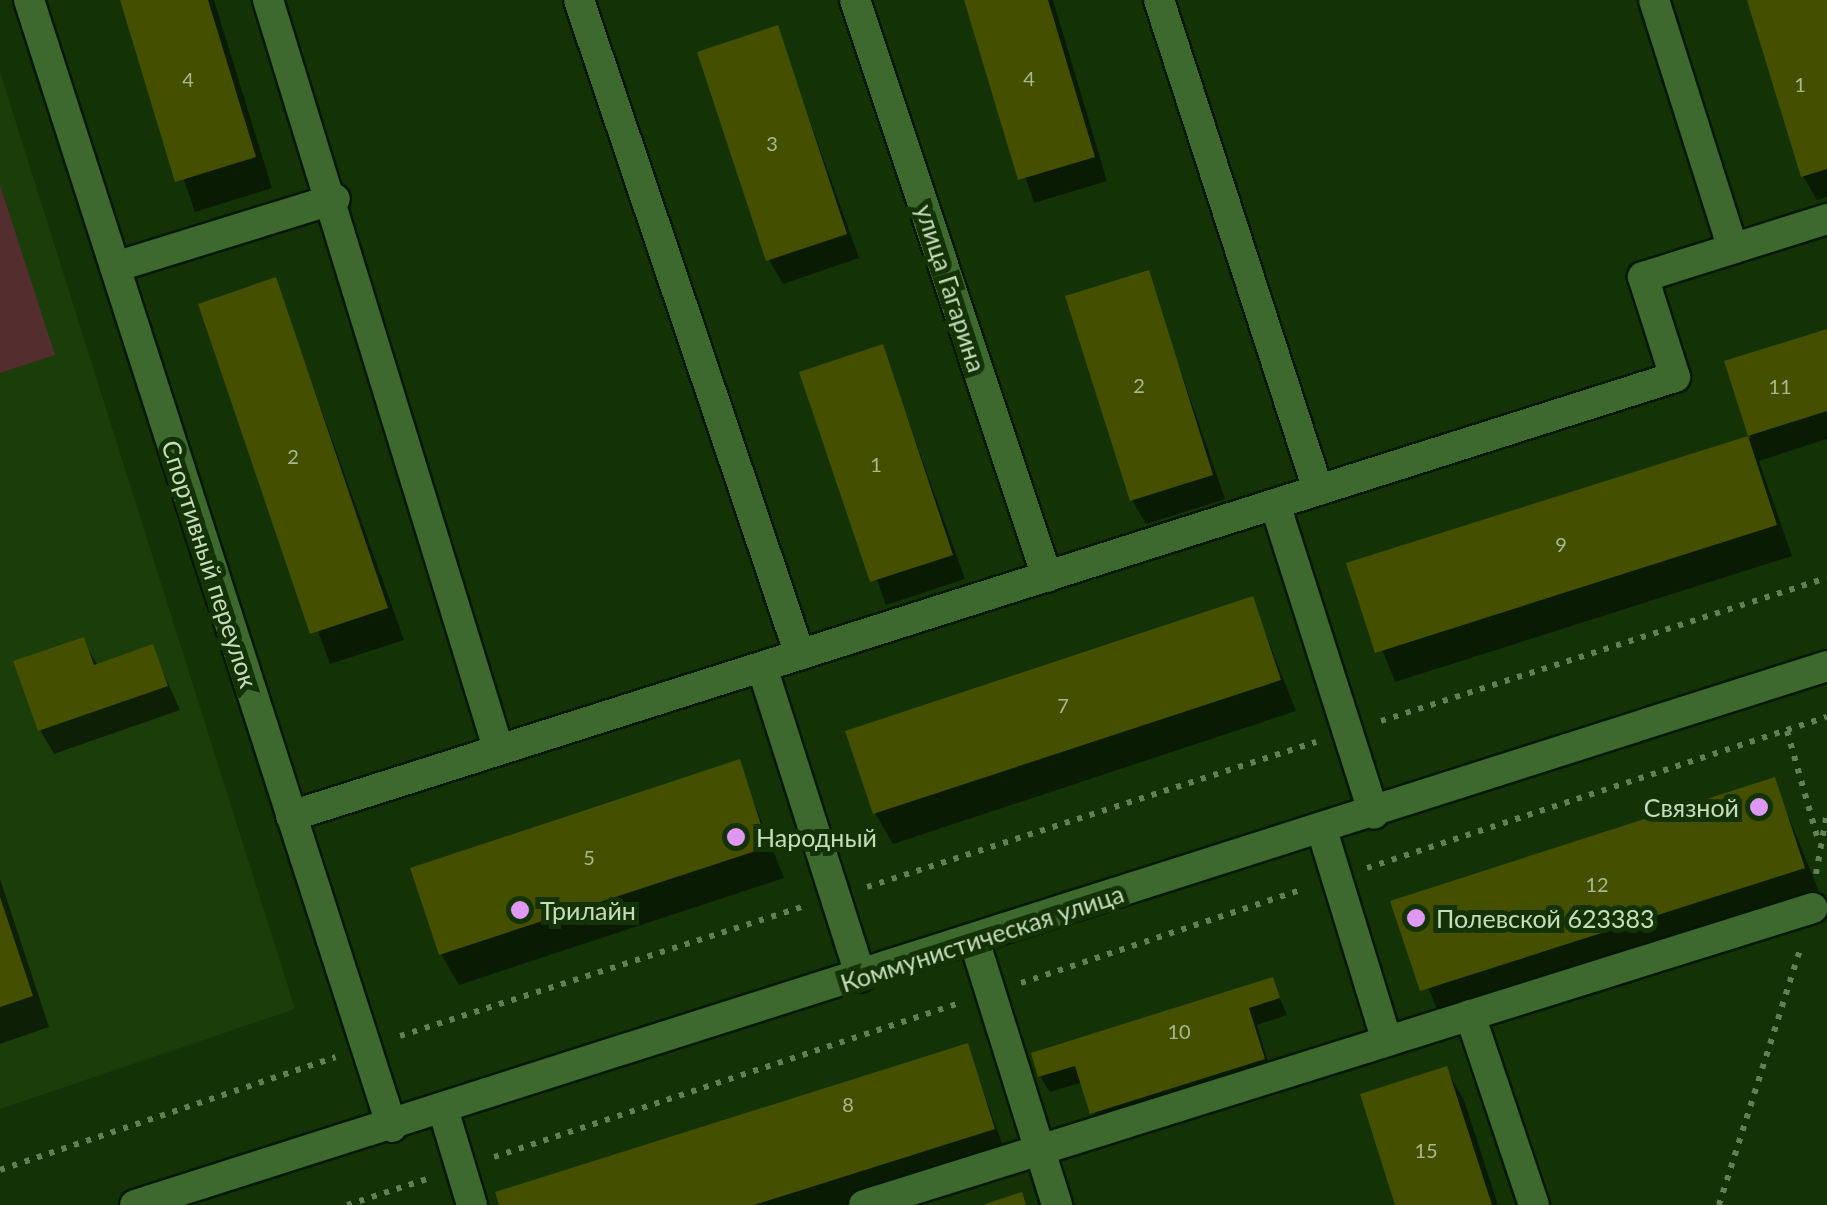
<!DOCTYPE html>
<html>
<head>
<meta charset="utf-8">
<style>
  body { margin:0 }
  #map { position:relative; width:1827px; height:1205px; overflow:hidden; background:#133306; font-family:Lato,sans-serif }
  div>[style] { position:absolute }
  .built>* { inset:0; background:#1a3d0a }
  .green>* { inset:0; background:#542d2f }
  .shadow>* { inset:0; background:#0007 }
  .building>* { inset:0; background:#454f00 }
  .path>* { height:6px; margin-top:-3px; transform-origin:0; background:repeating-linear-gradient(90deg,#637f58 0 5px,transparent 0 13px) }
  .roads { filter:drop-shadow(2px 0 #041800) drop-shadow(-2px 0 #041800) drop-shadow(0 2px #041800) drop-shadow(0 -2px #041800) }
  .minor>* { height:30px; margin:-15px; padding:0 15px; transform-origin:15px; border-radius:15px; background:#3d682e }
  .dots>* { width:28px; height:28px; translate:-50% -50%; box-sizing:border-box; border:5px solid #133306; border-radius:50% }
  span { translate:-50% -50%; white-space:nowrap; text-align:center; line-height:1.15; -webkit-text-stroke:10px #133306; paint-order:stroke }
  .number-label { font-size:20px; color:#a5ba8e }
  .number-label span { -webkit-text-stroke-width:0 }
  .street-label { font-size:25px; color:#c5ddbd }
  .poi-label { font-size:25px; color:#c5ddbd }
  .right { translate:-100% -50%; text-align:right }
  .left { translate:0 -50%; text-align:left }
</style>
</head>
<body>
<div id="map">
  <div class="built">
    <div style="clip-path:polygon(0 72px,295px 1009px,0 1109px)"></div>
  </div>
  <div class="green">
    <div style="clip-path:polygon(0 185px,55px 355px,0 373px)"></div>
  </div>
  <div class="shadow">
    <div style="clip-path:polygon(122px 0,214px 0,272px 188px,195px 212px)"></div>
    <div style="clip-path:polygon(966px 0,1053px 0,1107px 181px,1034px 203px)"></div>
    <div style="clip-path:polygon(1750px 0,1827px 0,1827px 197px,1817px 200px,1803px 176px)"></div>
    <div style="clip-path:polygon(777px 28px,859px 258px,783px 284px,769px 260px)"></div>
    <div style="clip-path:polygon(1147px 273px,1225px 499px,1146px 524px,1132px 500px)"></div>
    <div style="clip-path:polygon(275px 280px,404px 640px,330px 664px,201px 306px)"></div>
    <div style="clip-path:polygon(1827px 331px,1827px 439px,1759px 461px,1792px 556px,1395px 682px,1349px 565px,1751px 438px,1727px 363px)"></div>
    <div style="clip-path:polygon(882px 347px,965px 579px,886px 605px,803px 374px)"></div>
    <div style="clip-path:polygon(1252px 599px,1296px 711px,893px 844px,875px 813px)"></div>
    <div style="clip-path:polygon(83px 640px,98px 666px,152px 647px,180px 710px,54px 754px,40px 730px)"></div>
    <div style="clip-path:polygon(738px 762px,784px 878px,459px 985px,441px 954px)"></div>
    <div style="clip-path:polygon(1774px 780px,1826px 909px,1446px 1031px,1393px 902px)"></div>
    <div style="clip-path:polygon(0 879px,49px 1027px,0 1044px)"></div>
    <div style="clip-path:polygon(1272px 980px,1287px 1015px,1257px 1025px,1272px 1075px,1102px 1130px,1083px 1082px,1050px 1092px,1040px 1076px)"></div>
    <div style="clip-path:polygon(967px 1046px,1003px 1146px,948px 1163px,953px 1179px,869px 1205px,502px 1205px)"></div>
    <div style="clip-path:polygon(1446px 1069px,1464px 1100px,1498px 1205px,1398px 1205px)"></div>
  </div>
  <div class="building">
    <div style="clip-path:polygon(120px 0,208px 0,256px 157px,175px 182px)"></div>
    <div style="clip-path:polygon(964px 0,1048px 0,1095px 157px,1018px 180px)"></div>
    <div style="clip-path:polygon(1747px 0,1827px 0,1827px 169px,1801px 177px)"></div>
    <div style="clip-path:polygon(778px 25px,847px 234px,766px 261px,697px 52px)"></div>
    <div style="clip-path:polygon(1149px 270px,1213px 475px,1130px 501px,1065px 296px)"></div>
    <div style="clip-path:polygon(276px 277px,388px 608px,310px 634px,198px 304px)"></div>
    <div style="clip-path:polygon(1827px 329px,1827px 411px,1748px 436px,1724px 361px)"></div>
    <div style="clip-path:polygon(883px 344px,953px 555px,870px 582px,799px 372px)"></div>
    <div style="clip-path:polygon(1748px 436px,1777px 525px,1375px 653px,1346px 563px)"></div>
    <div style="clip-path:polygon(1253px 596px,1281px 680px,873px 814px,845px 731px)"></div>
    <div style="clip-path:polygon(84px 637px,94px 665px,153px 644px,168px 686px,38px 731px,13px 661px)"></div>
    <div style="clip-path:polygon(740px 759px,768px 847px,439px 955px,410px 868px)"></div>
    <div style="clip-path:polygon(1775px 777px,1805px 868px,1420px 991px,1390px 901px)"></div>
    <div style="clip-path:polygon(0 897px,33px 996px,0 1007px)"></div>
    <div style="clip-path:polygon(1273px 977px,1280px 998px,1249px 1008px,1265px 1059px,1090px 1114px,1075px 1066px,1038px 1077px,1031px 1053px)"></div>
    <div style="clip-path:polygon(968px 1043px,995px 1129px,754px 1205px,499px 1205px,495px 1192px)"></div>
    <div style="clip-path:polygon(1447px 1066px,1492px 1205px,1395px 1205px,1360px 1094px)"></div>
    <div style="clip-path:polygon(1022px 1192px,1026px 1205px,985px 1205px,985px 1204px)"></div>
  </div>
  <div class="path">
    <div style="left:1381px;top:721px;width:468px;rotate:-17.8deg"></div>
    <div style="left:1787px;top:731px;width:113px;rotate:74.1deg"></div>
    <div style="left:1367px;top:868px;width:484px;rotate:-18.2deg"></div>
    <div style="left:1816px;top:874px;width:63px;rotate:-79.9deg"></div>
    <div style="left:867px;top:887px;width:472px;rotate:-17.9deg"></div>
    <div style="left:1021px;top:983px;width:297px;rotate:-18.4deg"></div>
    <div style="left:400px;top:1036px;width:422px;rotate:-17.8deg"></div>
    <div style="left:494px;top:1157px;width:488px;rotate:-18.3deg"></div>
    <div style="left:0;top:1170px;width:354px;rotate:-18.6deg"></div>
    <div style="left:347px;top:1205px;width:87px;rotate:-18deg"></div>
    <div style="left:1719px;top:1205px;width:268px;rotate:-72.4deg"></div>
  </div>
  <div class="roads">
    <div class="minor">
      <div style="left:29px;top:0;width:1184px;rotate:72.15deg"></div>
      <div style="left:268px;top:0;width:783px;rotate:72.91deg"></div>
      <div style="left:579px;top:0;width:691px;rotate:71.36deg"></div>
      <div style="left:855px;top:0;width:608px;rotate:71.59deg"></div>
      <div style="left:1159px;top:0;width:515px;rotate:72.02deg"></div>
      <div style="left:1654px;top:0;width:261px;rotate:72.4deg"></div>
      <div style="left:115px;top:267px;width:230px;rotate:-17.2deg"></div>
      <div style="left:1275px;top:504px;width:325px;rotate:72.3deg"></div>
      <div style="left:762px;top:667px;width:325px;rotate:72.3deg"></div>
      <div style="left:291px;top:816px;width:1452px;rotate:-17.6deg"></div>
      <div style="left:1675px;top:377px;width:105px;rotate:-107.7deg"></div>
      <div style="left:1643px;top:277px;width:193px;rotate:-17.5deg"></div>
      <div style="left:1322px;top:830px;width:221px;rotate:72.9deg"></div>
      <div style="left:974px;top:940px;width:278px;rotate:72.6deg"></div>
      <div style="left:1470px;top:1015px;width:200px;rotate:71.4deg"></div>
      <div style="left:443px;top:1109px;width:100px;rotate:73.2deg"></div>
      <div style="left:135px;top:1205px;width:1776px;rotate:-17.67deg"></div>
      <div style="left:864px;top:1205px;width:994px;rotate:-17.38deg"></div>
    </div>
  </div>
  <div class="dots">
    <div style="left:1759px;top:807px;background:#de98f3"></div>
    <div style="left:736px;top:837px;background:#de98f3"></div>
    <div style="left:520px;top:910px;background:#de98f3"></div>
    <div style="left:1416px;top:918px;background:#de98f3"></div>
  </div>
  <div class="number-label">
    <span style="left:1029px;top:78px">4</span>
    <span style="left:188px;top:79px">4</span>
    <span style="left:1800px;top:84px">1</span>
    <span style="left:772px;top:143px">3</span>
    <span style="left:1139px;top:385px">2</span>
    <span style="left:1780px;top:386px">11</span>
    <span style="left:293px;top:456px">2</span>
    <span style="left:876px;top:464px">1</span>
    <span style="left:1561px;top:544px">9</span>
    <span style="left:1063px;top:705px">7</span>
    <span style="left:589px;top:857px">5</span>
    <span style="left:1597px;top:884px">12</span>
    <span style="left:1179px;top:1031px">10</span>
    <span style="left:848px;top:1104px">8</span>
    <span style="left:1426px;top:1150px">15</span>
  </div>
  <div class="street-label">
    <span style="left:951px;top:288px;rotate:72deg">улица Гагарина</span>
    <span style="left:210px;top:564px;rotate:72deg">Спортивный переулок</span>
    <span style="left:982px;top:938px;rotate:-18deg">Коммунистическая улица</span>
  </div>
  <div class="poi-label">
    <span class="right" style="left:1739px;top:807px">Связной</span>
    <span class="left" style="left:756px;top:837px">Народный</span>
    <span class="left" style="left:540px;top:910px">Трилайн</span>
    <span class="left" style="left:1436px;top:918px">Полевской 623383</span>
  </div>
</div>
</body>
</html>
